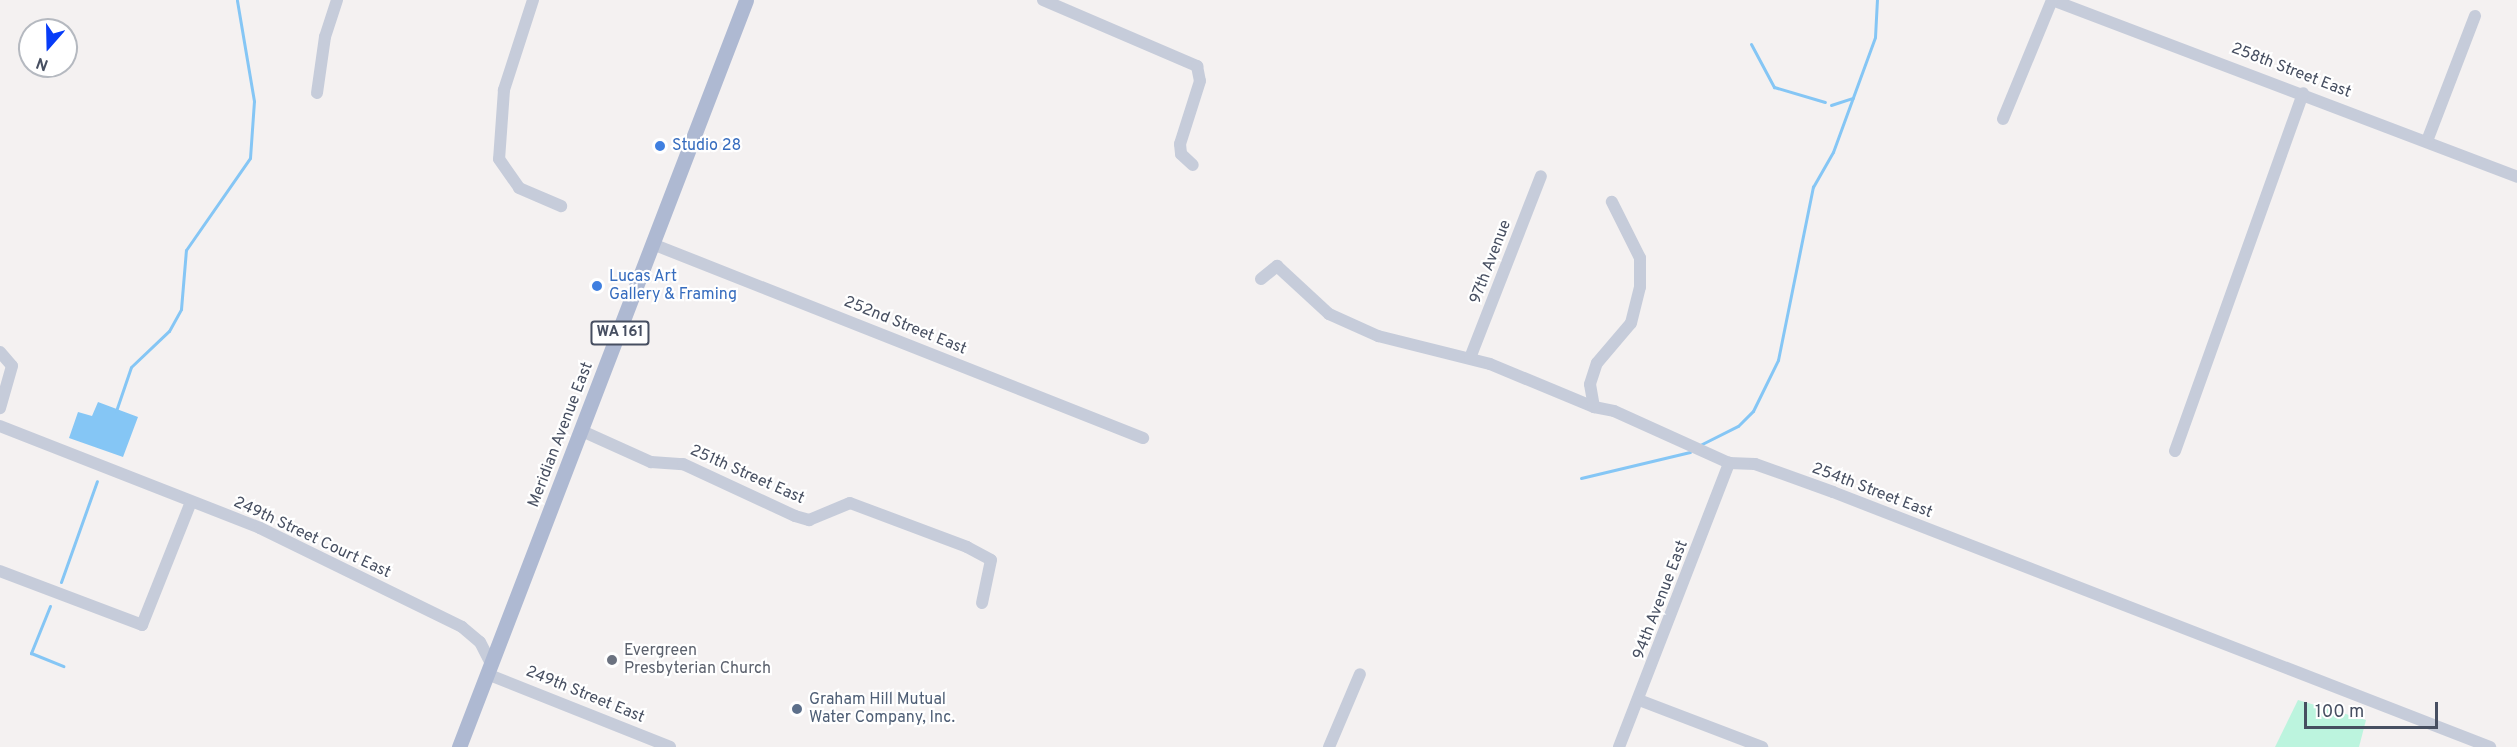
<!DOCTYPE html>
<html>
<head>
<meta charset="utf-8">
<style>
  body { margin:0 }
  #map { position:relative; width:2517px; height:747px; overflow:hidden; background:#f4f1f1; font-family:Overpass,sans-serif }
  div>[style] { position:absolute }
  .green>* { inset:0; background:#bcf4de }
  .water>* { inset:0; background:#85c6f5 }
  .stream>* { height:3px; margin:-1.5px; padding:0 1.5px; transform-origin:1.5px; border-radius:1.5px; background:#85c6f5 }
  .minor>* { height:12px; margin:-6px; padding:0 6px; transform-origin:6px; border-radius:6px; background:#c6ccda }
  .major>* { height:15px; margin:-7.5px; padding:0 7.5px; transform-origin:7.5px; border-radius:7.5px; background:#aeb9d2 }
  .dots>* { width:16px; height:16px; translate:-50% -50%; box-sizing:border-box; border:3px solid #fff; border-radius:50% }
  span { translate:-50% -50%; white-space:nowrap; text-align:center; line-height:1.15; -webkit-text-stroke:4.5px #fff; paint-order:stroke }
  .shield-label span { padding:2px 4px; background:#fff; border:2px solid; border-radius:4px; -webkit-text-stroke-width:0 }
  .shield-label { font-size:15px; color:#474f61; font-weight:700 }
  .street-label { font-size:16px; color:#474f61 }
  .shop-label { font-size:16px; color:#366cbe }
  .left { translate:0 -50%; text-align:left }
  .worship-label { font-size:16px; color:#5b616d }
  .service-label { font-size:16px; color:#4e5e75 }
  .north { position:absolute; left:18px; top:18px; width:60px; height:60px; box-sizing:border-box; background:#fff; border:2px solid #b5b9c0; border-radius:50%; rotate:200deg; font-size:16px; font-weight:700; line-height:24px; text-align:center; color:#474f61 }
  .north::after { content:''; display:block; margin:auto; width:21px; height:27px; background:#073cf8; clip-path:polygon(50% 0,100% 100%,50% 72%,0 100%) }
  .scale { position:absolute; left:2304px; top:702px; width:134px; height:27px; box-sizing:border-box; border:3px solid #474f61; border-top:0; padding-left:8px; font-size:18px; line-height:21px; white-space:nowrap; color:#474f61; -webkit-text-stroke:4px #fff; paint-order:stroke }
</style>
</head>
<body>
<div id="map">
  <div class="green">
    <div style="clip-path:polygon(2298px 700px,2366px 720px,2359px 747px,2275px 747px)"></div>
  </div>
  <div class="water">
    <div style="clip-path:polygon(98px 402px,138px 417px,123px 457px,69px 438px,78px 412px,92px 416px)"></div>
  </div>
  <div class="stream">
    <div style="left:1751px;top:44px;width:49px;rotate:61.9deg"></div>
    <div style="left:1774px;top:87px;width:53px;rotate:16.4deg"></div>
    <div style="left:1831px;top:105px;width:23px;rotate:-18deg"></div>
    <div style="left:116px;top:411px;width:46px;rotate:-71.2deg"></div>
    <div style="left:131px;top:367px;width:52px;rotate:-43.5deg"></div>
    <div style="left:169px;top:331px;width:25px;rotate:-61deg"></div>
    <div style="left:181px;top:309px;width:59px;rotate:-85.2deg"></div>
    <div style="left:186px;top:250px;width:112px;rotate:-55.2deg"></div>
    <div style="left:250px;top:158px;width:57px;rotate:-86deg"></div>
    <div style="left:254px;top:101px;width:102px;rotate:-99.6deg"></div>
    <div style="left:1700px;top:445px;width:42px;rotate:-26.6deg"></div>
    <div style="left:1738px;top:426px;width:21px;rotate:-45deg"></div>
    <div style="left:1753px;top:411px;width:57px;rotate:-63.9deg"></div>
    <div style="left:1778px;top:360px;width:177px;rotate:-78.6deg"></div>
    <div style="left:1813px;top:187px;width:40px;rotate:-60.3deg"></div>
    <div style="left:1833px;top:152px;width:122px;rotate:-69.9deg"></div>
    <div style="left:1875px;top:37px;width:37px;rotate:-87deg"></div>
    <div style="left:1581px;top:478px;width:112px;rotate:-13.4deg"></div>
    <div style="left:61px;top:582px;width:107px;rotate:-70.4deg"></div>
    <div style="left:50px;top:606px;width:51px;rotate:112deg"></div>
    <div style="left:31px;top:653px;width:35px;rotate:22deg"></div>
  </div>
  <div class="minor">
    <div style="left:533px;top:0;width:95px;rotate:107.9deg"></div>
    <div style="left:504px;top:90px;width:69px;rotate:94.1deg"></div>
    <div style="left:499px;top:159px;width:35px;rotate:55deg"></div>
    <div style="left:519px;top:188px;width:46px;rotate:23.2deg"></div>
    <div style="left:1043px;top:0;width:168px;rotate:23.2deg"></div>
    <div style="left:1197px;top:66px;width:15px;rotate:79deg"></div>
    <div style="left:1200px;top:81px;width:66px;rotate:107.6deg"></div>
    <div style="left:1180px;top:144px;width:10px;rotate:84deg"></div>
    <div style="left:1181px;top:154px;width:16px;rotate:43deg"></div>
    <div style="left:2052px;top:0;width:498px;rotate:20.8deg"></div>
    <div style="left:317px;top:93px;width:57px;rotate:-81.9deg"></div>
    <div style="left:325px;top:37px;width:39px;rotate:-72deg"></div>
    <div style="left:2003px;top:119px;width:129px;rotate:-67.6deg"></div>
    <div style="left:2427px;top:141px;width:134px;rotate:-69deg"></div>
    <div style="left:655px;top:245px;width:525px;rotate:21.58deg"></div>
    <div style="left:1261px;top:279px;width:21px;rotate:-39deg"></div>
    <div style="left:1277px;top:266px;width:71px;rotate:42.7deg"></div>
    <div style="left:1329px;top:314px;width:54px;rotate:24.2deg"></div>
    <div style="left:1378px;top:336px;width:115px;rotate:14deg"></div>
    <div style="left:1490px;top:364px;width:113px;rotate:22.5deg"></div>
    <div style="left:1594px;top:407px;width:20px;rotate:11deg"></div>
    <div style="left:1614px;top:411px;width:126px;rotate:24.3deg"></div>
    <div style="left:1729px;top:463px;width:26px;rotate:2deg"></div>
    <div style="left:1755px;top:464px;width:83px;rotate:19.7deg"></div>
    <div style="left:1833px;top:492px;width:705px;rotate:21.21deg"></div>
    <div style="left:0;top:352px;width:18px;rotate:49deg"></div>
    <div style="left:12px;top:366px;width:44px;rotate:105.9deg"></div>
    <div style="left:1470px;top:358px;width:195px;rotate:-68.7deg"></div>
    <div style="left:1594px;top:407px;width:23px;rotate:-100deg"></div>
    <div style="left:1590px;top:384px;width:22px;rotate:-72deg"></div>
    <div style="left:1597px;top:363px;width:52px;rotate:-49.6deg"></div>
    <div style="left:1631px;top:323px;width:37px;rotate:-76deg"></div>
    <div style="left:1640px;top:287px;width:29px;rotate:-90deg"></div>
    <div style="left:1640px;top:258px;width:63px;rotate:-116.6deg"></div>
    <div style="left:0;top:426px;width:279px;rotate:21.4deg"></div>
    <div style="left:260px;top:528px;width:225px;rotate:26.1deg"></div>
    <div style="left:462px;top:627px;width:23px;rotate:40deg"></div>
    <div style="left:480px;top:642px;width:25px;rotate:63deg"></div>
    <div style="left:582px;top:431px;width:76px;rotate:24.2deg"></div>
    <div style="left:651px;top:462px;width:32px;rotate:4deg"></div>
    <div style="left:683px;top:464px;width:123px;rotate:24.9deg"></div>
    <div style="left:795px;top:516px;width:15px;rotate:16deg"></div>
    <div style="left:809px;top:520px;width:44px;rotate:-22.5deg"></div>
    <div style="left:850px;top:503px;width:125px;rotate:20.6deg"></div>
    <div style="left:967px;top:547px;width:27px;rotate:28deg"></div>
    <div style="left:991px;top:560px;width:44px;rotate:101.8deg"></div>
    <div style="left:2175px;top:451px;width:380px;rotate:-70.3deg"></div>
    <div style="left:0;top:571px;width:152px;rotate:20.8deg"></div>
    <div style="left:142px;top:625px;width:132px;rotate:-68.3deg"></div>
    <div style="left:487px;top:674px;width:197px;rotate:21.7deg"></div>
    <div style="left:1639px;top:700px;width:132px;rotate:20.9deg"></div>
    <div style="left:1329px;top:747px;width:79px;rotate:-67deg"></div>
    <div style="left:1619px;top:747px;width:305px;rotate:-68.8deg"></div>
  </div>
  <div class="major">
    <div style="left:459px;top:747px;width:800px;rotate:-68.98deg"></div>
  </div>
  <div class="dots">
    <div style="left:660px;top:146px;background:#3f7fe0"></div>
    <div style="left:597px;top:286px;background:#3f7fe0"></div>
    <div style="left:612px;top:660px;background:#6b7280"></div>
    <div style="left:797px;top:709px;background:#5c6f8a"></div>
  </div>
  <div class="shield-label">
    <span style="left:620px;top:333px">WA 161</span>
  </div>
  <div class="street-label">
    <span style="left:2291px;top:71px;rotate:21deg">258th Street East</span>
    <span style="left:1491px;top:262px;rotate:-69deg">97th Avenue</span>
    <span style="left:905px;top:326px;rotate:22deg">252nd Street East</span>
    <span style="left:561px;top:435px;rotate:-69deg">Meridian Avenue East</span>
    <span style="left:747px;top:475px;rotate:24deg">251th Street East</span>
    <span style="left:1872px;top:491px;rotate:21deg">254th Street East</span>
    <span style="left:312px;top:538px;rotate:25deg">249th Street Court East</span>
    <span style="left:1661px;top:600px;rotate:-69deg">94th Avenue East</span>
    <span style="left:585px;top:695px;rotate:22deg">249th Street East</span>
  </div>
  <div class="shop-label">
    <span class="left" style="left:672px;top:146px">Studio 28</span>
    <span class="left" style="left:609px;top:286px">Lucas Art<br>Gallery &amp; Framing</span>
  </div>
  <div class="worship-label">
    <span class="left" style="left:624px;top:660px">Evergreen<br>Presbyterian Church</span>
  </div>
  <div class="service-label">
    <span class="left" style="left:809px;top:709px">Graham Hill Mutual<br>Water Company, Inc.</span>
  </div>
  <div class="north">N</div>
  <div class="scale">100 m</div>
</div>
</body>
</html>
